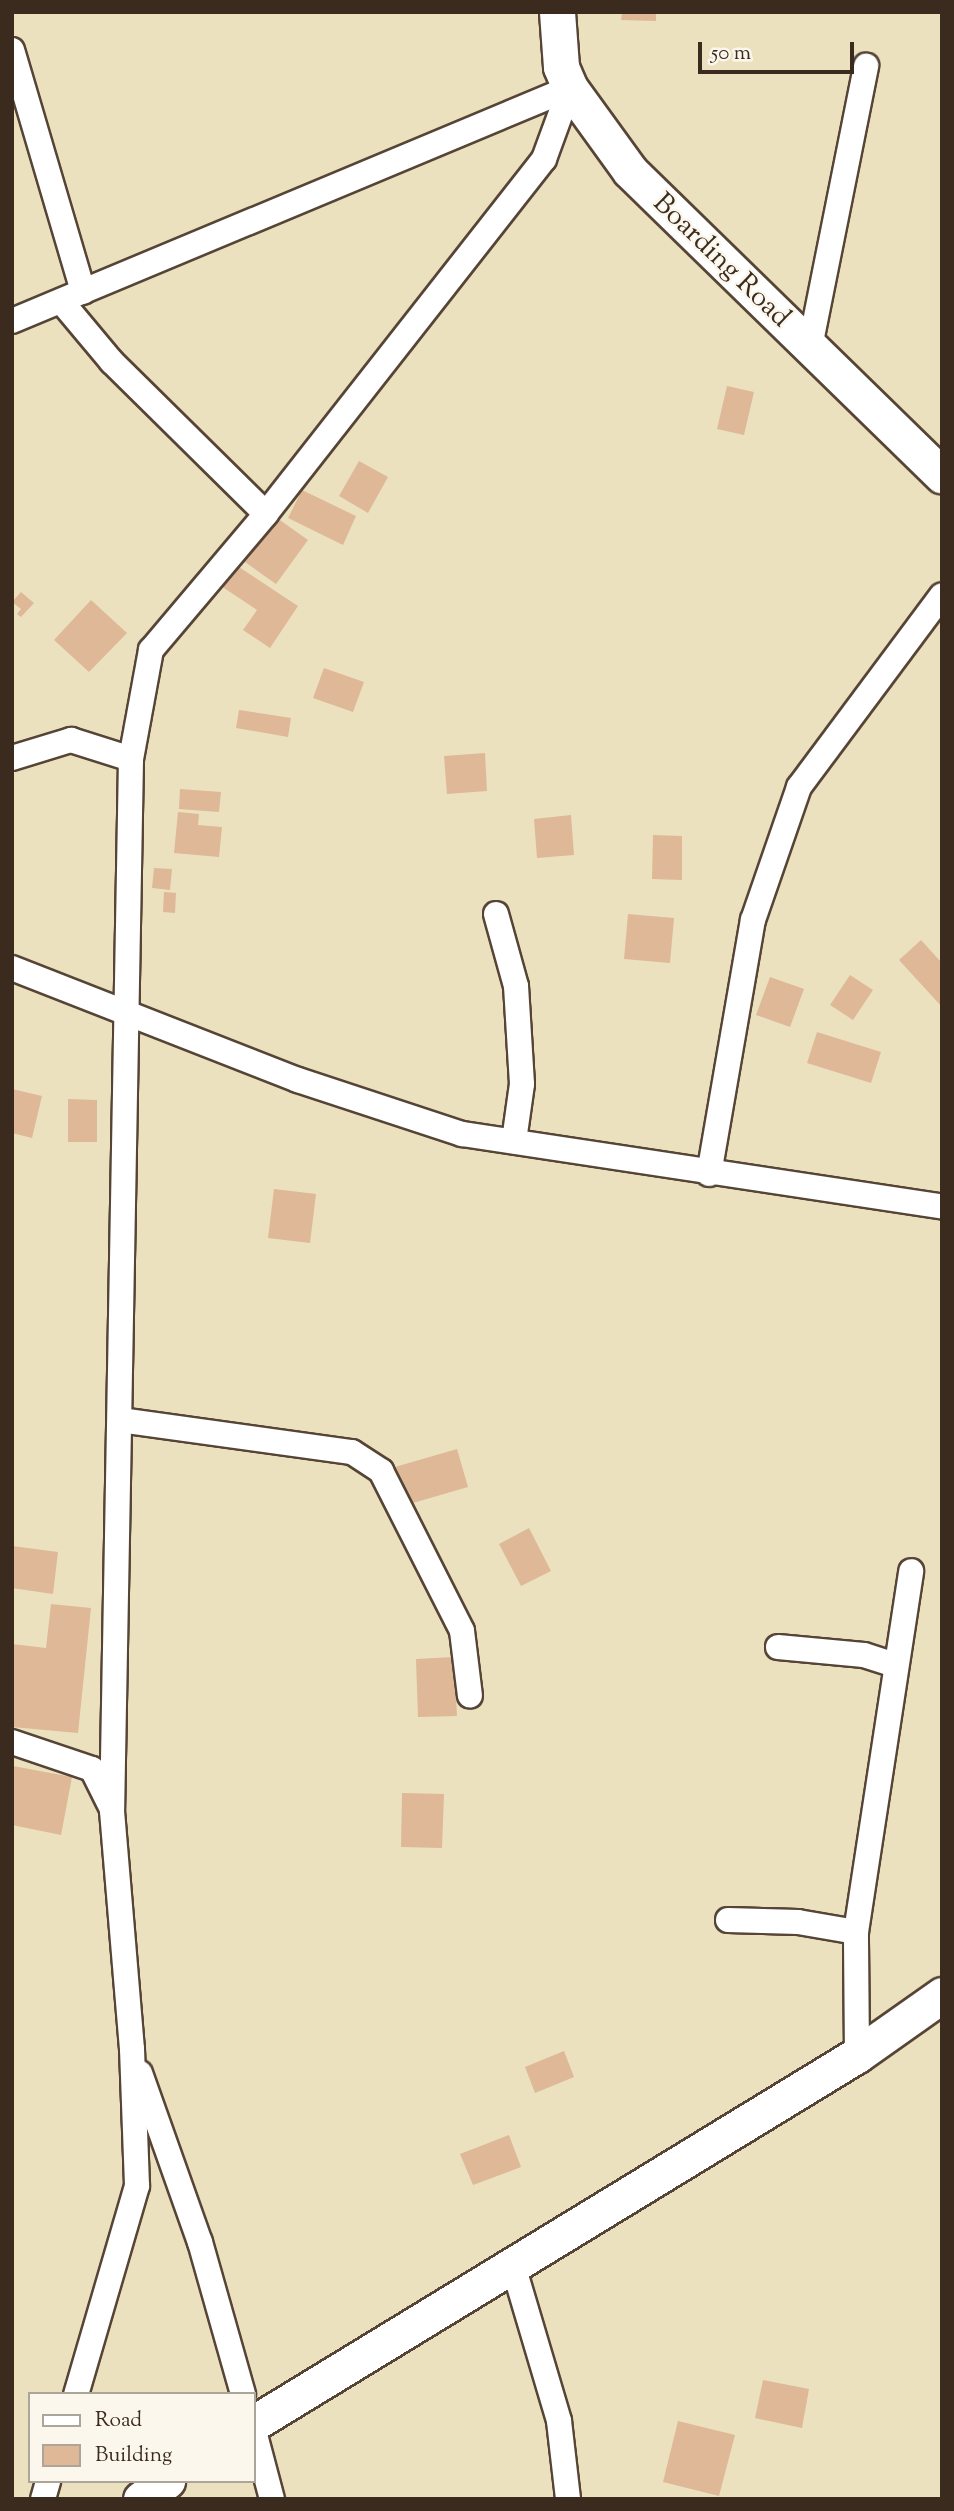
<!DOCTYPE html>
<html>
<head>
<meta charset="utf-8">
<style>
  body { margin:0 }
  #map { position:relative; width:954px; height:2511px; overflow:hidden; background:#ece1be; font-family:"Sorts Mill Goudy",serif }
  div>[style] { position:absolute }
  .building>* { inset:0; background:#deb897 }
  .roads { filter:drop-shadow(2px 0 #564536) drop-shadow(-2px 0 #564536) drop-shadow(0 2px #564536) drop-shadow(0 -2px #564536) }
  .minor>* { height:24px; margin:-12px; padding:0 12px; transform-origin:12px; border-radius:12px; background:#fff }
  .secondary>* { height:35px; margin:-17.5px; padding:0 17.5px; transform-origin:17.5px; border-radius:17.5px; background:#fff }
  span { translate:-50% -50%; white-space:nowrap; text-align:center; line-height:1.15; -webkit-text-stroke:5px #fbf7ec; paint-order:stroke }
  .street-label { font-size:28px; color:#3b2a1e }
  .frame { position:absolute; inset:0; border:14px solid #3b2a1e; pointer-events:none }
  .legend { position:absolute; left:28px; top:2392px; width:228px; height:91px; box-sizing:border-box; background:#fbf7ec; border:2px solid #aea59a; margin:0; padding:9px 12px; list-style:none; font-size:21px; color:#3b2a1e }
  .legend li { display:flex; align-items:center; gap:14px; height:35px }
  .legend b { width:35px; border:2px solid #aea59a }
  .scale { position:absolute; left:698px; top:42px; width:156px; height:32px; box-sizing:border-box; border:4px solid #3b2a1e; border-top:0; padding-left:9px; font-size:21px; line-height:24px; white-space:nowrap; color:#3b2a1e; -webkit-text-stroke:5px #fbf7ec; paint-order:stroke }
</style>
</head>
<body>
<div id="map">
  <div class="building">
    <div style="clip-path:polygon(622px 12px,656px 12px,656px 21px,621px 20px)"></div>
    <div style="clip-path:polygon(727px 386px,754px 392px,744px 435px,717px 429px)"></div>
    <div style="clip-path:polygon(359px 461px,388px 477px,368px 513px,339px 496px)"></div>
    <div style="clip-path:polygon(302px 490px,356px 516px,343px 545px,288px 518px)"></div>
    <div style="clip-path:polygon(277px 518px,308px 540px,276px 584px,245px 562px)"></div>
    <div style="clip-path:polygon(236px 565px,298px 606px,270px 648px,243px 630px,257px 610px,221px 586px)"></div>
    <div style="clip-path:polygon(21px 592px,34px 603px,21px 617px,17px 614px,21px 609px,12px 602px)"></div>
    <div style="clip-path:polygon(91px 600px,127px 633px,89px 672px,54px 640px)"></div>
    <div style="clip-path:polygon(324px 668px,364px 682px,353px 712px,313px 698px)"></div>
    <div style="clip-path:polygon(239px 710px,291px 718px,288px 737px,236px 728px)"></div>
    <div style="clip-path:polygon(485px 753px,487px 791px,447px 794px,444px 756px)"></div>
    <div style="clip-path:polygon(180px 789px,221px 792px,219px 812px,179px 809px)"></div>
    <div style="clip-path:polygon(178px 812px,199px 814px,198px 825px,222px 827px,219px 857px,174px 853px)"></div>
    <div style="clip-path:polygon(571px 815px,574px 855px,537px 858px,534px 819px)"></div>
    <div style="clip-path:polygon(653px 835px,682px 836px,682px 880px,652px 879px)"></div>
    <div style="clip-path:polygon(154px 868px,172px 869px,170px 890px,152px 888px)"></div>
    <div style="clip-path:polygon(164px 892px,176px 893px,175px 913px,163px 912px)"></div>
    <div style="clip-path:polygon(628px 914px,674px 918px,670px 963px,624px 959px)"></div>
    <div style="clip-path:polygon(921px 940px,942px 963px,942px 1007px,899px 960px)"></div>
    <div style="clip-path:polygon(850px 975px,873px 990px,853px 1020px,830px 1005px)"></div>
    <div style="clip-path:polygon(770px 977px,804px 989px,790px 1027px,756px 1015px)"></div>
    <div style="clip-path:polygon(817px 1032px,881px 1052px,871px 1083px,807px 1063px)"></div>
    <div style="clip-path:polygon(12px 1089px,42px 1096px,32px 1138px,12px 1133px)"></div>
    <div style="clip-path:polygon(68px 1099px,97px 1100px,97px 1142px,68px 1142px)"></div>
    <div style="clip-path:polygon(274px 1189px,316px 1194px,310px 1243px,268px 1238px)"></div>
    <div style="clip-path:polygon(457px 1449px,468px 1487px,406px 1505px,395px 1467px)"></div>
    <div style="clip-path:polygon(529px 1528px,551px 1571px,521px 1586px,499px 1544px)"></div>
    <div style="clip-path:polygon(12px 1546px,58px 1552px,53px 1594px,12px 1588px)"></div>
    <div style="clip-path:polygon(51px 1604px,91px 1608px,78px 1733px,12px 1727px,12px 1644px,46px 1648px)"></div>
    <div style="clip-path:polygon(454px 1657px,457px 1716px,418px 1717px,416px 1659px)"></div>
    <div style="clip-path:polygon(13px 1766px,72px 1777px,61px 1835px,12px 1825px)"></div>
    <div style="clip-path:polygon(402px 1793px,444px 1794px,442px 1848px,401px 1847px)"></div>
    <div style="clip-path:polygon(564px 2051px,574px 2077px,535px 2093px,525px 2067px)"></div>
    <div style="clip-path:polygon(509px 2135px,521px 2167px,473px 2185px,460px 2154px)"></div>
    <div style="clip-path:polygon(763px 2380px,809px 2389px,802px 2428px,755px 2418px)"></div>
    <div style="clip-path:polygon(678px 2421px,735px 2435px,719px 2496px,663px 2482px)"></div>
  </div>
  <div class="roads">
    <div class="minor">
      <div style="left:12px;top:50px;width:252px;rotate:73.6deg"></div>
      <div style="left:61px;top:301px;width:80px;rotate:50.1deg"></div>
      <div style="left:112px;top:362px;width:216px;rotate:44.6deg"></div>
      <div style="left:12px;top:321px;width:605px;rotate:-22.66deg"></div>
      <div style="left:570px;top:88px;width:76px;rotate:110.1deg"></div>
      <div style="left:544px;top:159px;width:451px;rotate:128.1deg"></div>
      <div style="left:266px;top:514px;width:178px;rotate:130.2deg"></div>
      <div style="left:151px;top:650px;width:111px;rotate:100.4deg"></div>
      <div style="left:131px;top:759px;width:1052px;rotate:91.03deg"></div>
      <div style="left:112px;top:1811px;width:239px;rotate:85.2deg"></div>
      <div style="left:132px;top:2049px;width:137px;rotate:87.9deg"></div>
      <div style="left:137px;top:2186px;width:217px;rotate:106.3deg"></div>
      <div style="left:810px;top:347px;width:287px;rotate:-78.7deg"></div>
      <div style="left:12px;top:758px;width:62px;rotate:-17deg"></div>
      <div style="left:71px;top:740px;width:63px;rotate:17.6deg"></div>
      <div style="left:496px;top:914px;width:75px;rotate:74.5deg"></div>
      <div style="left:516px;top:986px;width:98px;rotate:86.5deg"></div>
      <div style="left:522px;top:1084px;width:58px;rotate:98deg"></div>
      <div style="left:12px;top:968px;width:307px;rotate:21.4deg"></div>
      <div style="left:298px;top:1080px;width:173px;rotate:18.2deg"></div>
      <div style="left:462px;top:1134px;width:486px;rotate:8.6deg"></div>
      <div style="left:709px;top:1174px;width:258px;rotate:-80.2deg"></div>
      <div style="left:753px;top:920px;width:141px;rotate:-70.9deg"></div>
      <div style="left:799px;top:787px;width:239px;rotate:-53.3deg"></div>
      <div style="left:120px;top:1420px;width:234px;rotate:7.9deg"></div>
      <div style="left:352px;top:1452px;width:35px;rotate:33deg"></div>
      <div style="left:381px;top:1471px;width:179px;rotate:63.1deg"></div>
      <div style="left:462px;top:1631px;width:65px;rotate:83deg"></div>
      <div style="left:778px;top:1647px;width:86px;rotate:5.3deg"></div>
      <div style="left:864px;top:1655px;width:33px;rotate:18deg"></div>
      <div style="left:12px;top:1742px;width:84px;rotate:18.6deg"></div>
      <div style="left:92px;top:1769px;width:42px;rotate:63.4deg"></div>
      <div style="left:728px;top:1920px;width:70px;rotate:1.6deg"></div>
      <div style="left:798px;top:1922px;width:59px;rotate:9.8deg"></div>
      <div style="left:857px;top:2055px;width:123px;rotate:-90.5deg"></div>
      <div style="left:856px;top:1932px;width:365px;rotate:-81.3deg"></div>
      <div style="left:140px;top:2073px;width:179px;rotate:70.5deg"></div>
      <div style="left:200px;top:2242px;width:158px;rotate:74.2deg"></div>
      <div style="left:512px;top:2262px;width:166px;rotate:73.5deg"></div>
      <div style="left:559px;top:2421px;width:79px;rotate:83.4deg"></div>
      <div style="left:254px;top:2431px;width:70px;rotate:75.2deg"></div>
      <div style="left:43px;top:2499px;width:19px;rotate:-74deg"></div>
    </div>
    <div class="secondary">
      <div style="left:557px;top:12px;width:55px;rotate:85.8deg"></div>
      <div style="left:561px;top:67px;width:23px;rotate:67deg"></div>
      <div style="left:570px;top:88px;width:102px;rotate:54.1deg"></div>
      <div style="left:630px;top:171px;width:436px;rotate:44.3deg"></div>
      <div style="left:254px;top:2423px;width:706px;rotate:-31.39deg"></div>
      <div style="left:857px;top:2055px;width:104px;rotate:-35.2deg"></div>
      <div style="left:141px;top:2499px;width:32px;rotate:-35deg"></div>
    </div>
  </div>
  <div class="street-label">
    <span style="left:721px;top:261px;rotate:44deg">Boarding Road</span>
  </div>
  <div class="frame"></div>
  <ul class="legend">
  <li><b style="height:9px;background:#fff"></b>Road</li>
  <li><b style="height:19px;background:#deb897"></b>Building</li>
  </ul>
  <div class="scale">50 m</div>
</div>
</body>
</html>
